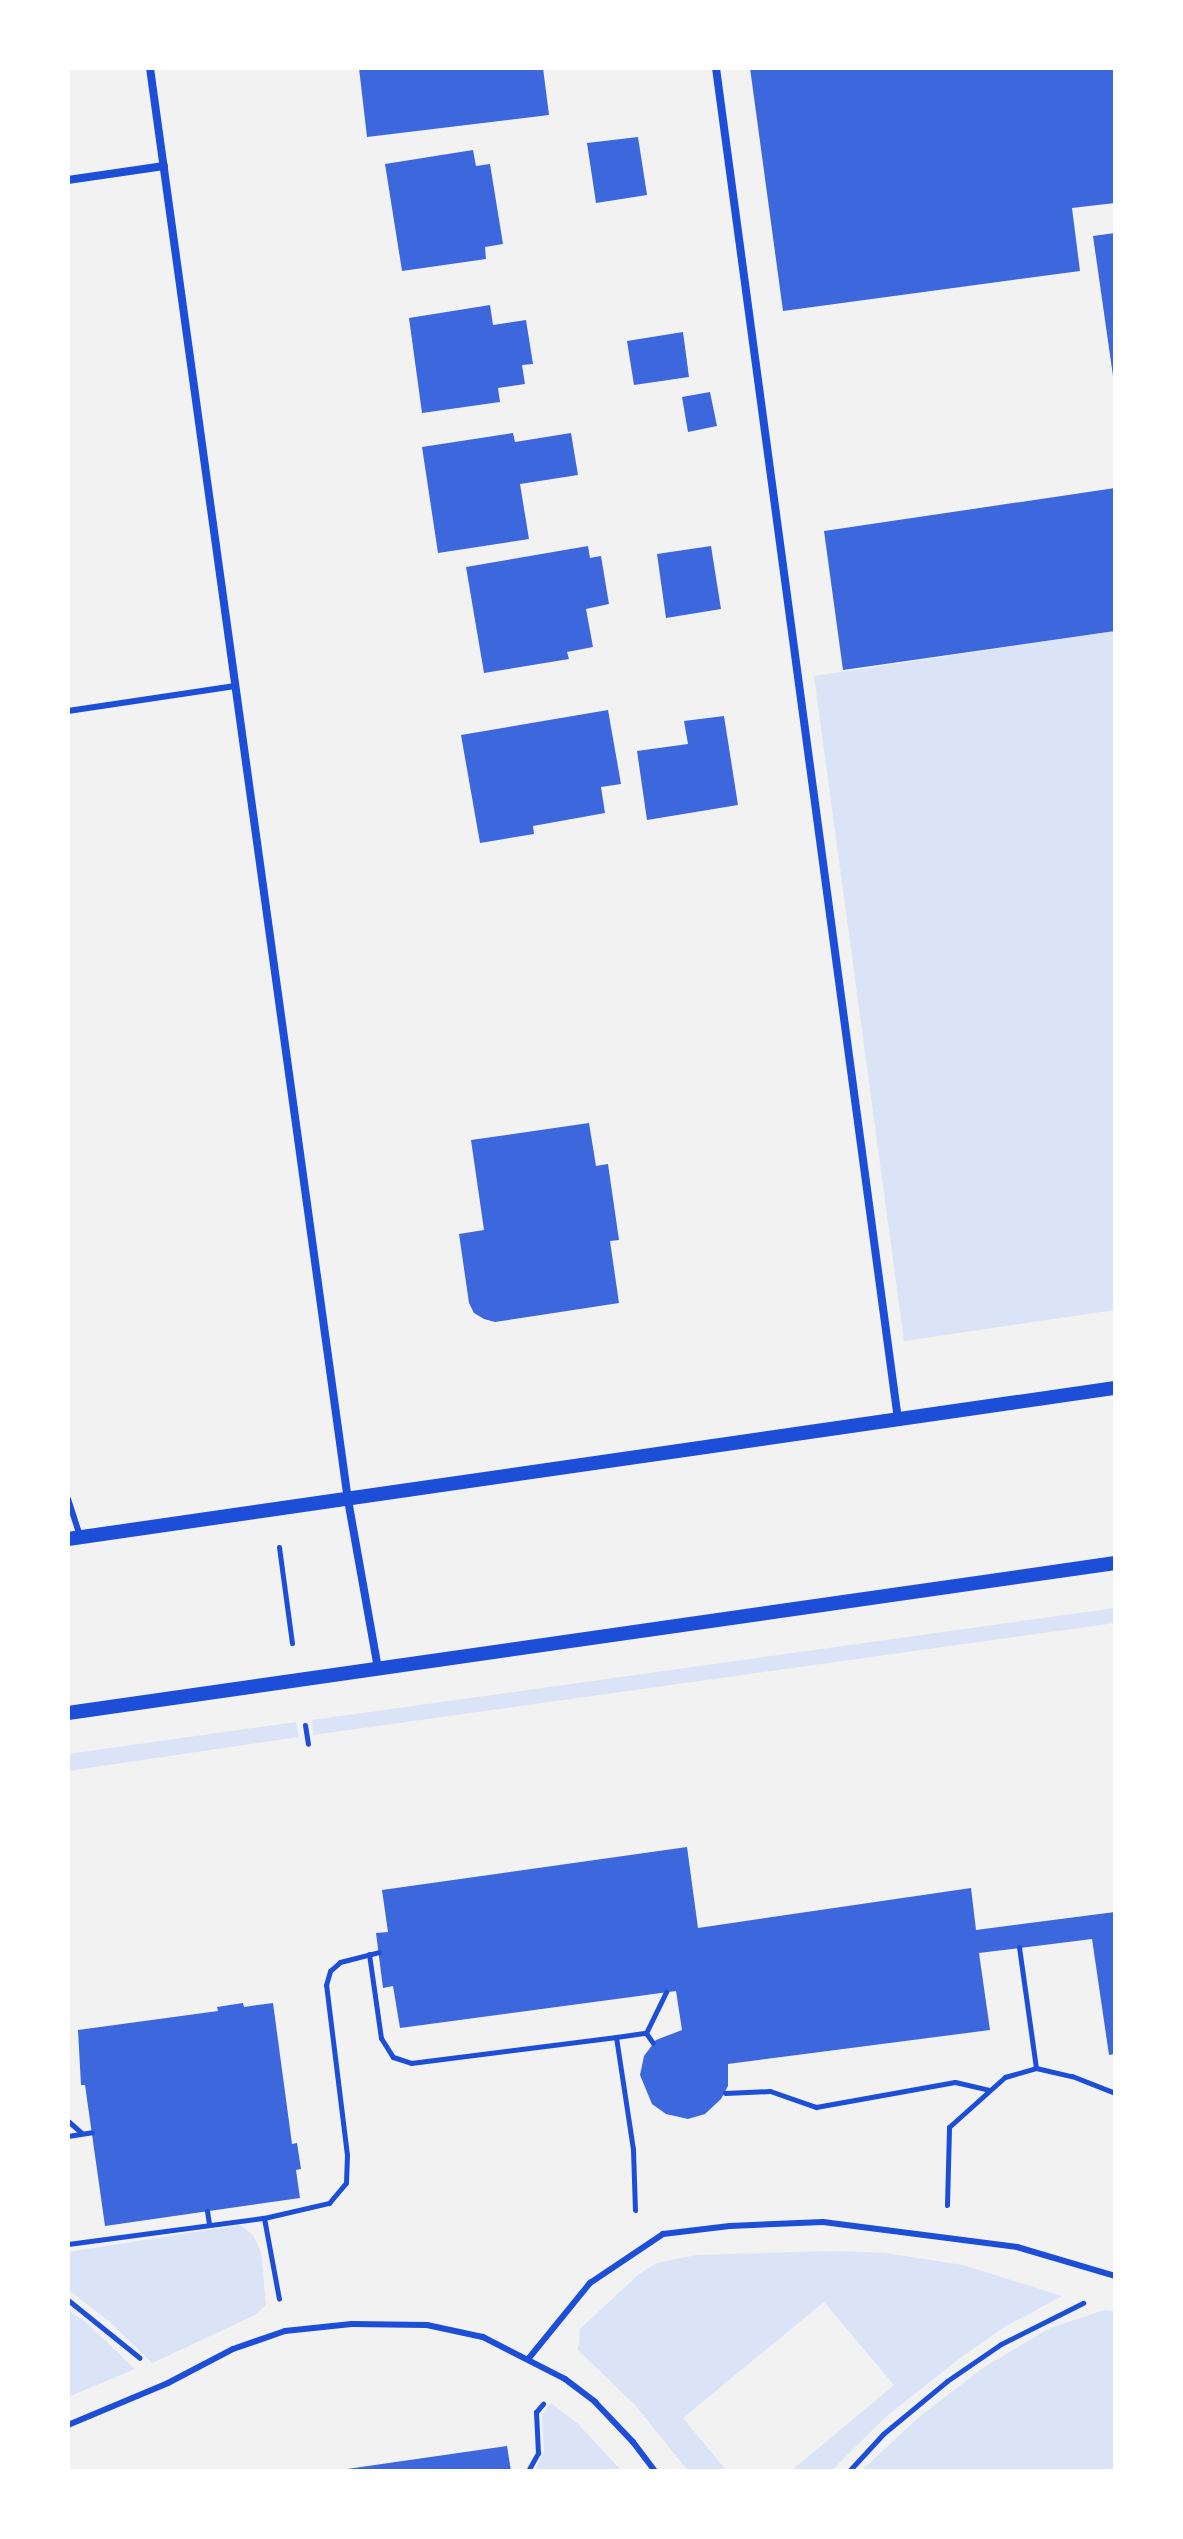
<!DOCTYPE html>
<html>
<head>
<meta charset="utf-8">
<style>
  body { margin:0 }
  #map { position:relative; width:1183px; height:2539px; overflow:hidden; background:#f2f2f2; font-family:Montserrat,sans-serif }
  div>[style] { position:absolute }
  .green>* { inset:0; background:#dbe4f7 }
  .building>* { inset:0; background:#3d67dc }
  .path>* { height:5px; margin:-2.5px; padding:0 2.5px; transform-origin:2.5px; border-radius:2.5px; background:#1d4ed8 }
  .service>* { height:6px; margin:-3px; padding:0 3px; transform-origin:3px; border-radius:3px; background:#1d4ed8 }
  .minor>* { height:8px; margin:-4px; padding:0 4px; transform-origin:4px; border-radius:4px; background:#1d4ed8 }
  .tertiary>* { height:14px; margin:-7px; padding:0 7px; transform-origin:7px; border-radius:7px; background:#1d4ed8 }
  span { translate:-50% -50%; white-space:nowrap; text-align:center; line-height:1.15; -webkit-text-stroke:7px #fff; paint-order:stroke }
  .frame { position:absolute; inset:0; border:70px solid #fff; pointer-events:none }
</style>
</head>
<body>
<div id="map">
  <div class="green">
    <div style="clip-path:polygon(1115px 631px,1115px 1310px,904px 1341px,814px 676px)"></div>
    <div style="clip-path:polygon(1115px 1608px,1115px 1623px,313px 1735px,312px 1720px)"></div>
    <div style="clip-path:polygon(296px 1722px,299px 1737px,68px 1771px,68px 1754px)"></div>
    <div style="clip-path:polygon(240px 2225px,253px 2235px,261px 2252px,266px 2305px,255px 2315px,163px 2358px,152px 2363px,109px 2321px,68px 2290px,68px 2252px)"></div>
    <div style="clip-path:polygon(836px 2251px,885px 2253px,963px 2265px,1062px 2296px,1001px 2329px,955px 2362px,888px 2415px,831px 2471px,791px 2471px,894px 2385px,824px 2302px,683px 2418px,727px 2471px,688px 2471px,636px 2406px,578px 2350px,580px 2329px,639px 2274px,657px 2263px,696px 2255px)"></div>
    <div style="clip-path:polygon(68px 2310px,87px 2323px,135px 2369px,68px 2397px)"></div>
    <div style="clip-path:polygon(1104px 2310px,1115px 2311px,1115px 2471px,861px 2471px,919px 2417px,984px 2367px,1050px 2328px)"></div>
    <div style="clip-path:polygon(551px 2403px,577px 2423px,622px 2471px,534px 2471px,544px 2451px,542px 2414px)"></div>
  </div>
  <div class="building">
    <div style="clip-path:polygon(359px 68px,543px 68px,549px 115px,367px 137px)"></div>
    <div style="clip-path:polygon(750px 68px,1115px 68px,1115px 203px,1072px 208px,1080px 271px,783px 311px)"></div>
    <div style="clip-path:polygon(638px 137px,647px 195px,596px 203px,587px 143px)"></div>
    <div style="clip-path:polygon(473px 150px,476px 166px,490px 164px,503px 244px,485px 247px,486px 259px,402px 271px,385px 164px)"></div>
    <div style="clip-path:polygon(1115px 233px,1115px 376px,1113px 376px,1093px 236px)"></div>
    <div style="clip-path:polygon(490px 305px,493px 325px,526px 320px,533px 364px,522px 365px,525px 384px,498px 388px,500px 402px,422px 413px,409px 318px)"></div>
    <div style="clip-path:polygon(683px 332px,689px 377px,634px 385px,627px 341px)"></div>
    <div style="clip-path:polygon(710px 392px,717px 426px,688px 432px,682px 397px)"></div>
    <div style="clip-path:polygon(513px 433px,515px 442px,571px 433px,578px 475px,520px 484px,529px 539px,438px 553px,422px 447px)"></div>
    <div style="clip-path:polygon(1115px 488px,1115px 631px,843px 670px,824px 531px)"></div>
    <div style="clip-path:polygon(588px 546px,590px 558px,601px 556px,609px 604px,586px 609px,593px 647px,567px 652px,569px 659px,484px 673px,466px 567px)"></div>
    <div style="clip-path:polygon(711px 546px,721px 609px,666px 618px,657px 554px)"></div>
    <div style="clip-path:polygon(608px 710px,621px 784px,601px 787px,605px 813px,533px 826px,534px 834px,480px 843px,461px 735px)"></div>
    <div style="clip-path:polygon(724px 716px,738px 805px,647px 820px,637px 751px,688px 744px,684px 721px)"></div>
    <div style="clip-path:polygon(589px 1123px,596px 1166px,608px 1164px,619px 1240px,610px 1241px,619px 1303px,495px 1322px,484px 1319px,474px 1313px,469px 1303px,459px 1234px,484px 1230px,471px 1140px)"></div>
    <div style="clip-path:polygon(687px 1847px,698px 1928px,971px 1888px,976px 1930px,1115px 1912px,1115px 2054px,1109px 2055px,1092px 1939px,979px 1953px,990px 2030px,728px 2064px,728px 2086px,721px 2099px,705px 2114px,688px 2119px,666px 2114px,652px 2104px,640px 2075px,644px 2056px,656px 2040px,682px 2030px,676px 1991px,400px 2028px,393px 1986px,383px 1988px,376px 1933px,388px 1932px,382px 1890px)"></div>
    <div style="clip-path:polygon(243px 2003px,244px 2007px,273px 2003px,292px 2144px,297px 2143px,301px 2169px,296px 2170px,300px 2198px,105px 2226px,85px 2085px,81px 2085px,78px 2030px,218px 2011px,217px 2007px)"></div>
    <div style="clip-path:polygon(507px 2446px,511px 2471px,347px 2471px,347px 2469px)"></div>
  </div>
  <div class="path">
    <div style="left:279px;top:1547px;width:97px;rotate:82.3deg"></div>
    <div style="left:305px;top:1725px;width:19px;rotate:81deg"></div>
    <div style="left:1019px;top:1947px;width:122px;rotate:82deg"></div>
    <div style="left:369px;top:1954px;width:85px;rotate:81.9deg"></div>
    <div style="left:381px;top:2038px;width:22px;rotate:58deg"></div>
    <div style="left:393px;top:2057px;width:19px;rotate:18deg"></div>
    <div style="left:411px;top:2063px;width:207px;rotate:-7.2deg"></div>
    <div style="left:616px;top:2037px;width:114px;rotate:81.4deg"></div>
    <div style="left:633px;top:2150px;width:60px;rotate:88.1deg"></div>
    <div style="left:646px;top:2033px;width:46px;rotate:-64deg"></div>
    <div style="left:616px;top:2037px;width:30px;rotate:-8deg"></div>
    <div style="left:646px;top:2033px;width:12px;rotate:55deg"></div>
    <div style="left:725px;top:2093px;width:45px;rotate:-2.5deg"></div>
    <div style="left:770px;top:2091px;width:49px;rotate:19.2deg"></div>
    <div style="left:816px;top:2107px;width:141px;rotate:-10.2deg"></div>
    <div style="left:955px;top:2082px;width:35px;rotate:13deg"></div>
    <div style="left:68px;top:2121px;width:18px;rotate:41deg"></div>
    <div style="left:68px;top:2136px;width:24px;rotate:-9deg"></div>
    <div style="left:947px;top:2205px;width:78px;rotate:-88.5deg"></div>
    <div style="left:949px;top:2127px;width:75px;rotate:-41.8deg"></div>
    <div style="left:1005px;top:2077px;width:32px;rotate:-16deg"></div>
    <div style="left:1036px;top:2068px;width:37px;rotate:13deg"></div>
    <div style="left:1072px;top:2076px;width:46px;rotate:21.6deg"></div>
    <div style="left:207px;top:2211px;width:13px;rotate:81deg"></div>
    <div style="left:264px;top:2218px;width:82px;rotate:79.5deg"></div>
    <div style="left:68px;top:2244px;width:198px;rotate:-7.6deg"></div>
    <div style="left:264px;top:2218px;width:67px;rotate:-13deg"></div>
    <div style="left:329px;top:2203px;width:26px;rotate:-50deg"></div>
    <div style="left:346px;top:2183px;width:28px;rotate:-88deg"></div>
    <div style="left:347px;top:2155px;width:171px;rotate:-97deg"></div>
    <div style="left:326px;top:1985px;width:15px;rotate:-74deg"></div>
    <div style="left:330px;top:1971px;width:13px;rotate:-42deg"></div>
    <div style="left:340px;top:1962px;width:40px;rotate:-14.4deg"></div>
    <div style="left:68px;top:2300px;width:92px;rotate:38.9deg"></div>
    <div style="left:528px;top:2471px;width:21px;rotate:-61deg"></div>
    <div style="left:538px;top:2453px;width:41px;rotate:-92.8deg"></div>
    <div style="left:536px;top:2412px;width:11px;rotate:-49deg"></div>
    <div style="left:849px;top:2471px;width:50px;rotate:-47.4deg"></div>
    <div style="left:883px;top:2434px;width:83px;rotate:-39.6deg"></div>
    <div style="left:947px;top:2381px;width:65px;rotate:-34.4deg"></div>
    <div style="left:1001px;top:2344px;width:92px;rotate:-26.6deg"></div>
  </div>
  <div class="service">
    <div style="left:68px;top:711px;width:169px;rotate:-8.5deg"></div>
    <div style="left:68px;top:1499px;width:40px;rotate:72deg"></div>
    <div style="left:529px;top:2358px;width:97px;rotate:-50.9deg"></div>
    <div style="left:590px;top:2283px;width:88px;rotate:-33.9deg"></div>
    <div style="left:663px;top:2234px;width:67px;rotate:-6.8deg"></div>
    <div style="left:730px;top:2226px;width:93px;rotate:-2.5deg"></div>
    <div style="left:823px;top:2222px;width:196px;rotate:7.3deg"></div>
    <div style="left:1017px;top:2247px;width:102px;rotate:16.5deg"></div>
    <div style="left:68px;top:2425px;width:108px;rotate:-22.8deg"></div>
    <div style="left:168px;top:2383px;width:73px;rotate:-27.6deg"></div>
    <div style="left:233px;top:2349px;width:55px;rotate:-19.1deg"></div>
    <div style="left:285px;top:2331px;width:67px;rotate:-6deg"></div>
    <div style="left:352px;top:2324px;width:75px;rotate:0.8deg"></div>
    <div style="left:427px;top:2325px;width:57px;rotate:12.1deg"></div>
    <div style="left:483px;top:2337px;width:92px;rotate:27.1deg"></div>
    <div style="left:565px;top:2379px;width:38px;rotate:37deg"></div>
    <div style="left:595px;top:2402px;width:55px;rotate:46.5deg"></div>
    <div style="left:633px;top:2442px;width:36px;rotate:53deg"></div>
  </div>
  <div class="minor">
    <div style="left:150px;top:68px;width:1446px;rotate:82.13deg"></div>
    <div style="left:348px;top:1500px;width:172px;rotate:79.9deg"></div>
    <div style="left:716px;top:68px;width:1364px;rotate:82.33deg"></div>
    <div style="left:68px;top:180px;width:97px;rotate:-8.3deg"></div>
  </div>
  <div class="tertiary">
    <div style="left:68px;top:1539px;width:1058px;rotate:-8.21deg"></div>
    <div style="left:68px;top:1713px;width:1058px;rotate:-8.15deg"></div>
  </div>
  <div class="frame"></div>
</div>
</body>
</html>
